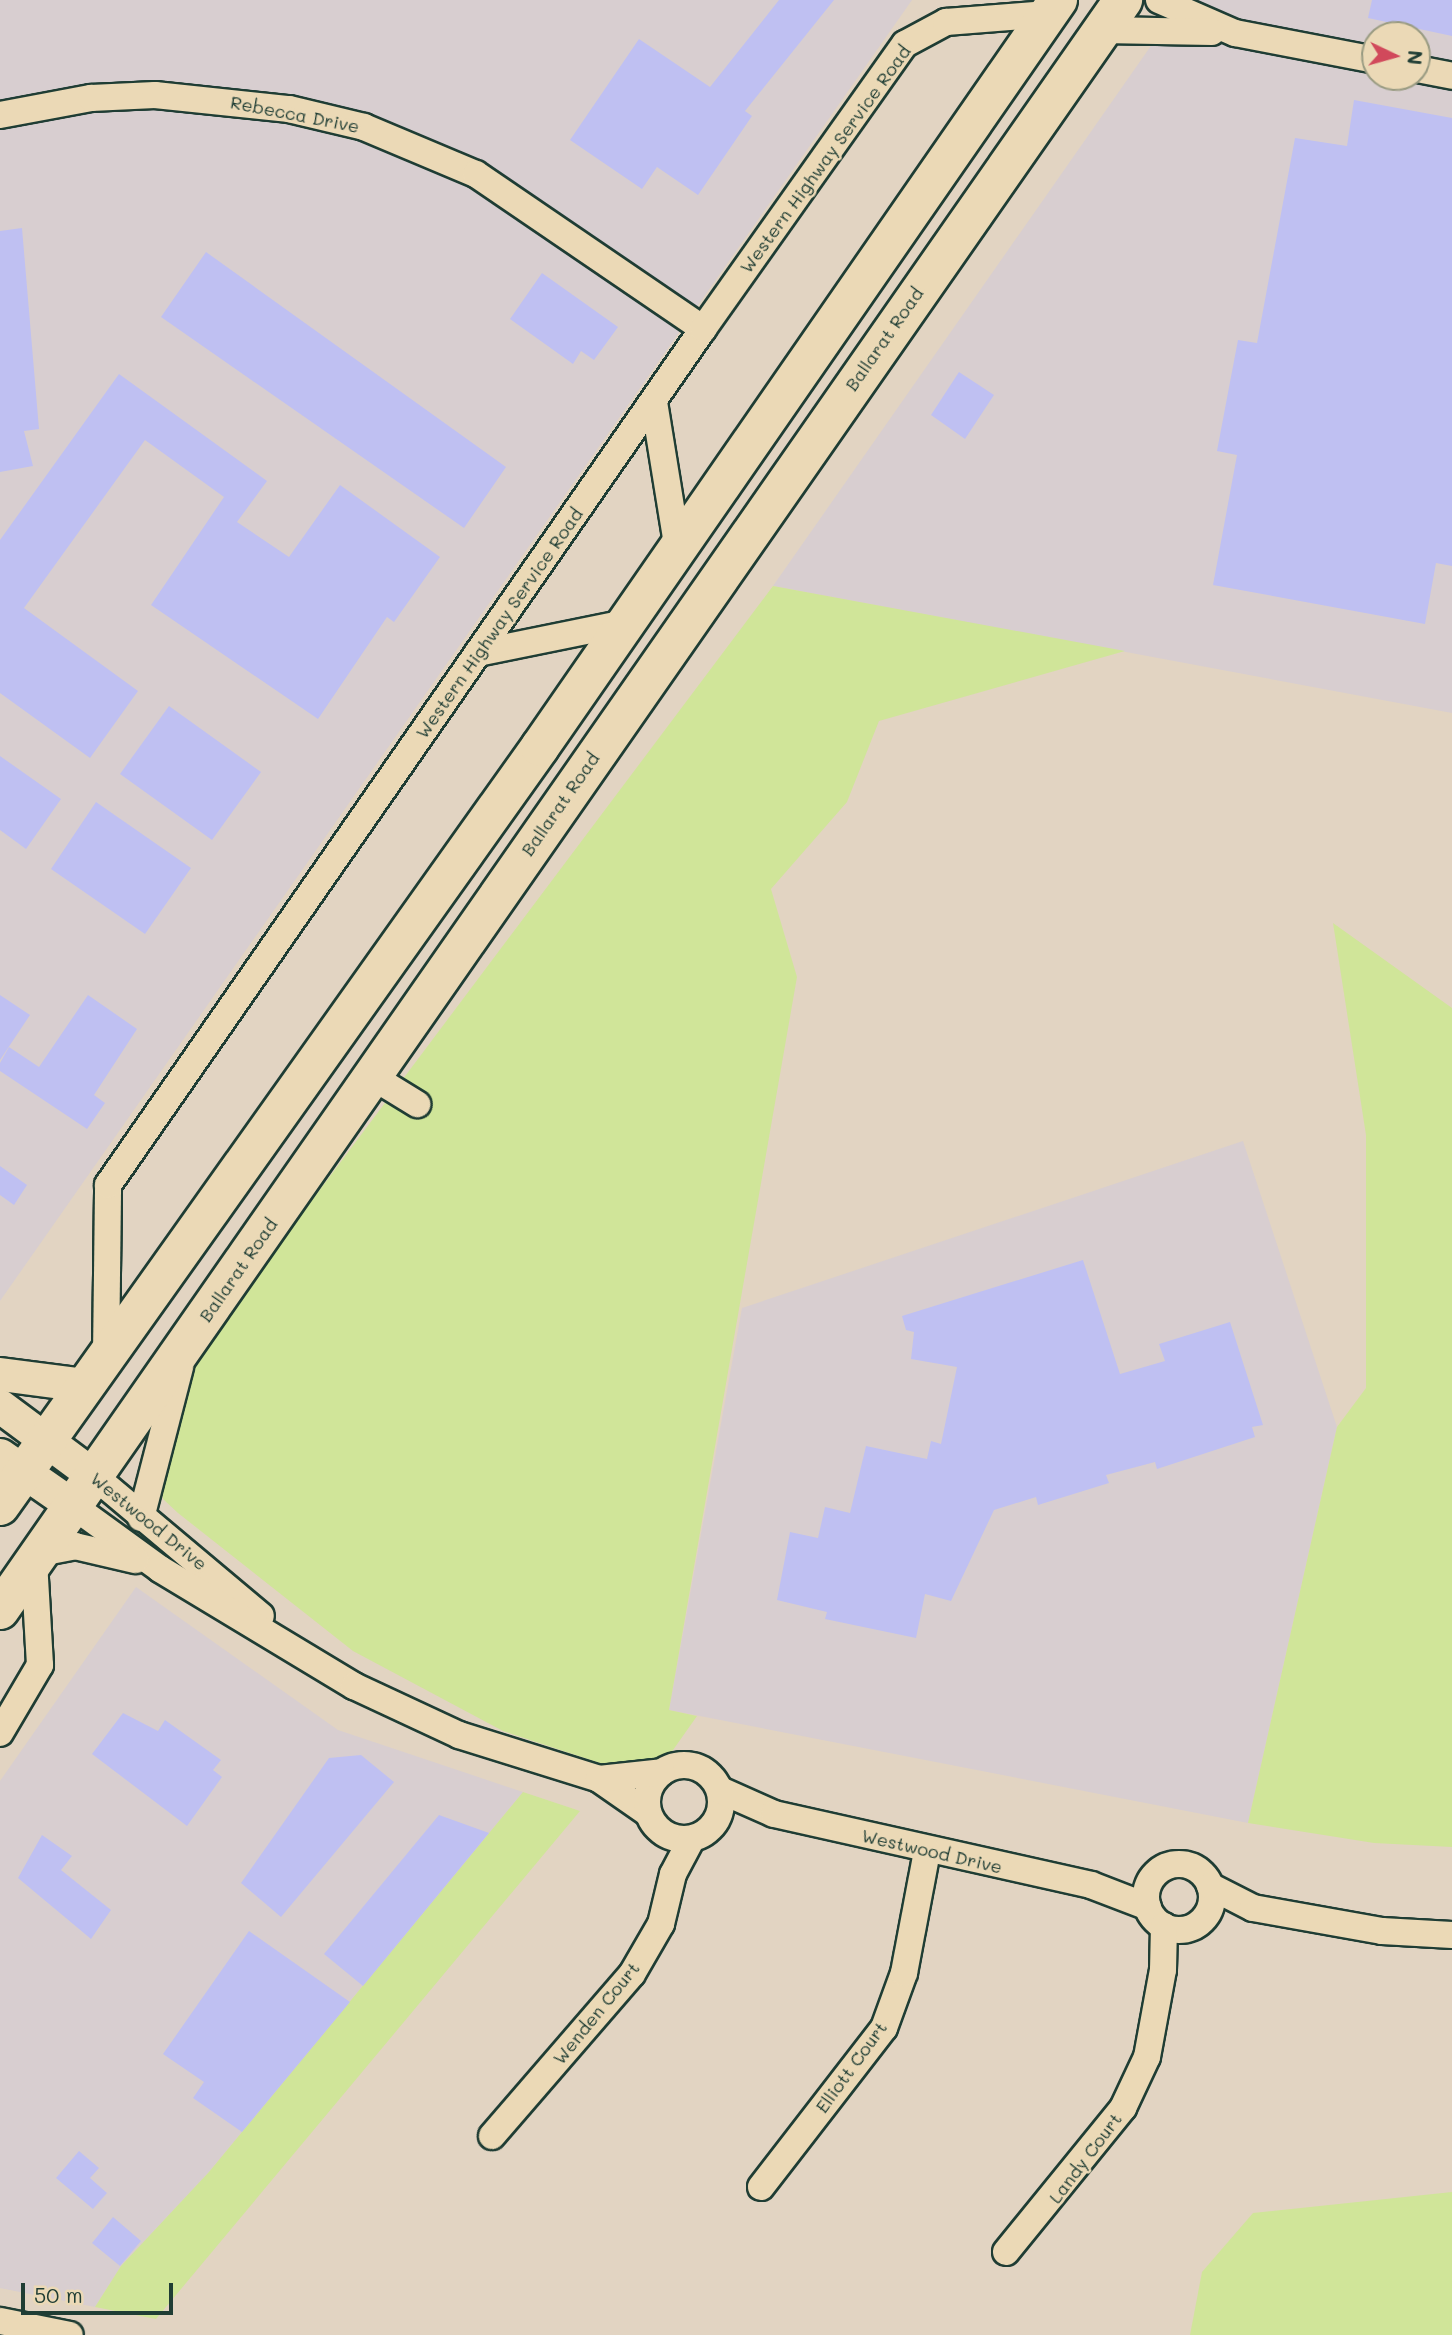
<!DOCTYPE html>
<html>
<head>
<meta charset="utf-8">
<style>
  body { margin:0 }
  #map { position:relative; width:1452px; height:2335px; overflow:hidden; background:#e2d4c2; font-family:Mali,sans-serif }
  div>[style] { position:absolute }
  .built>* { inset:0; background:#d8ced0 }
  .green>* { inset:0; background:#d0e599 }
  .building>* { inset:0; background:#bfc0f2 }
  .roads { filter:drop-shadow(2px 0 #1f3d34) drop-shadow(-2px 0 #1f3d34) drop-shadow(0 2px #1f3d34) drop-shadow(0 -2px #1f3d34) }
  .minor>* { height:26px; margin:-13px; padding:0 13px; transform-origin:13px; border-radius:13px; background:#ebd9b6 }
  .minor>.ring { margin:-13px; padding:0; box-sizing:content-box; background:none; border:26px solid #ebd9b6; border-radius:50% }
  .major>* { height:33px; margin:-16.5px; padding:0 16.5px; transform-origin:16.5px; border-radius:16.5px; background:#ebd9b6 }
  .highway>* { height:38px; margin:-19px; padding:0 19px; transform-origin:19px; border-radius:19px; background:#ebd9b6 }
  span { translate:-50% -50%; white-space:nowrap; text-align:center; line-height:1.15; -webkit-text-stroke:5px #ebd9b6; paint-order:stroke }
  .street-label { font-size:18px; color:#1f3d34 }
  .north { position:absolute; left:1361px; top:21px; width:70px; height:70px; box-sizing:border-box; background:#ebd9b6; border:2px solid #999b82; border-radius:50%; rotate:95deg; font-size:19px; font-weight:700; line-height:28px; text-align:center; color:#1f3d34 }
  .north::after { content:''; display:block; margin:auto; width:24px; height:32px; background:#d1495b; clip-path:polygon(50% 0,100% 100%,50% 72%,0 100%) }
  .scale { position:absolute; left:21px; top:2283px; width:152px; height:32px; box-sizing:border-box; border:4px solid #1f3d34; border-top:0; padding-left:9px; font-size:21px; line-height:24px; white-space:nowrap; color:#1f3d34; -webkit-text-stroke:5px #ebd9b6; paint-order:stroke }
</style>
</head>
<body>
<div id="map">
  <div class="built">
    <div style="clip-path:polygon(0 0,912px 0,0 1301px)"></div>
    <div style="clip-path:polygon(evenodd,1183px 0,1452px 0,1452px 713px,773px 586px,1183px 0,1375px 35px,1417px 35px,1417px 77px,1375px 77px,1375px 35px)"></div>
    <div style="clip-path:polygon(1243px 1141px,1337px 1427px,1248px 1823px,669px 1710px,742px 1308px)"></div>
    <div style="clip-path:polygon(136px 1587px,338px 1730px,523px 1792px,209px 2172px,121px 2266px,95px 2307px,0 2288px,0 1781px)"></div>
  </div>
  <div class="green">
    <div style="clip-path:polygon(773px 586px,1125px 651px,879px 721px,847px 802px,771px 889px,797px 977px,669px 1710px,697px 1716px,666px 1760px,618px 1769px,503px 1731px,353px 1651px,178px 1513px,163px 1499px,158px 1478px,163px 1444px,198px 1352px)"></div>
    <div style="clip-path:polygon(1333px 923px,1452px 1008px,1452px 1847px,1374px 1843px,1248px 1823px,1337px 1427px,1366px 1388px,1366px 1135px)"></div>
    <div style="clip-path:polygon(523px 1792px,580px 1811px,156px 2319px,95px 2307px,121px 2266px,209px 2172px)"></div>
    <div style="clip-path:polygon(1452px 2192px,1452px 2335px,1190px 2335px,1202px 2272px,1253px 2213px)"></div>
  </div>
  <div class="building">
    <div style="clip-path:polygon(779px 0,834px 0,745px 111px,752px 116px,698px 195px,657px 167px,642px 189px,570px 140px,639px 39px,710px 87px)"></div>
    <div style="clip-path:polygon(1372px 0,1452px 0,1452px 36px,1368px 18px)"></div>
    <div style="clip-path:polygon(1354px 100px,1452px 118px,1452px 566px,1436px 563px,1425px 624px,1213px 585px,1237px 455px,1217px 451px,1230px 382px,1238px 340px,1257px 343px,1295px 138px,1347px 146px)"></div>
    <div style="clip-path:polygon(22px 228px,39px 429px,24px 431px,33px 466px,0 472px,0 231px)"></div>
    <div style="clip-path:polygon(206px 252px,506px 467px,464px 528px,161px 317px)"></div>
    <div style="clip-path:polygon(542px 273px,618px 327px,594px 360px,581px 351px,573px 364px,510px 319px)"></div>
    <div style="clip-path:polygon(959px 372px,994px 395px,965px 439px,931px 415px)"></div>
    <div style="clip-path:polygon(119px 374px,267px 481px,237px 522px,289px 557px,340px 485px,440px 557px,394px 622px,387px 617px,318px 719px,151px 605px,224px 497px,145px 440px,24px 608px,138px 691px,90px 758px,0 693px,0 540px)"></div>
    <div style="clip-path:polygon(169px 706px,261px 772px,212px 840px,120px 774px)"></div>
    <div style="clip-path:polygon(0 756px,61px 799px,26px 849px,0 830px)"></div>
    <div style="clip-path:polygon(96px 802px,191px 868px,145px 934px,51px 869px)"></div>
    <div style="clip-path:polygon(0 995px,30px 1015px,0 1060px)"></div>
    <div style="clip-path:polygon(88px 995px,137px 1029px,94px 1095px,105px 1103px,87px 1129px,0 1071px,0 1063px,9px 1047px,39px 1067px)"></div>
    <div style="clip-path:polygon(0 1166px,27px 1185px,14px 1205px,0 1195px)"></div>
    <div style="clip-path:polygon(1083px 1260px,1120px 1374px,1165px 1361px,1159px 1344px,1230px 1322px,1263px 1425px,1252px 1427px,1255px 1437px,1157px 1469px,1155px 1462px,1106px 1475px,1109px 1483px,1038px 1505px,1036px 1497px,994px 1510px,951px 1601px,925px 1594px,916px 1638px,825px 1619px,827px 1612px,777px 1600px,790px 1532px,818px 1538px,825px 1507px,850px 1513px,866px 1446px,927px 1459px,931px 1441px,941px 1444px,957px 1367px,911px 1359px,914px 1332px,906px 1330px,902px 1316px)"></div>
    <div style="clip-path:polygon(123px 1713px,158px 1731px,165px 1720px,221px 1760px,213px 1770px,222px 1777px,187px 1826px,92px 1754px)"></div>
    <div style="clip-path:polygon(361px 1755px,394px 1782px,281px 1917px,241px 1883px,329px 1758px)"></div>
    <div style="clip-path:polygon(439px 1815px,489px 1833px,363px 1986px,324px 1954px)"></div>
    <div style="clip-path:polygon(42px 1835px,72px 1856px,61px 1870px,111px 1910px,91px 1939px,18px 1878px)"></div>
    <div style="clip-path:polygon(249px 1931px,350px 2002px,242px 2132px,193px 2098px,204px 2082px,163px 2054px)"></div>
    <div style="clip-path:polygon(79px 2151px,99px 2168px,90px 2178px,107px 2193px,93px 2209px,56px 2178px)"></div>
    <div style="clip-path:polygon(113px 2217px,141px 2241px,120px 2266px,92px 2243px)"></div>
  </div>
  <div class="roads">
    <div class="minor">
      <div style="left:1159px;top:0;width:83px;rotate:23.5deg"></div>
      <div style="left:1235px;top:33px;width:143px;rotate:10.9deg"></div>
      <div style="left:1102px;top:30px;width:110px;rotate:1deg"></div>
      <div style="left:1417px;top:69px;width:36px;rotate:11deg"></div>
      <div style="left:0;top:115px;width:93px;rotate:-10.6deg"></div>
      <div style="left:91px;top:98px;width:64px;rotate:-2.7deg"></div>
      <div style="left:155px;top:95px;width:135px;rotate:6deg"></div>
      <div style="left:289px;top:109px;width:77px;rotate:13.5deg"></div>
      <div style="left:364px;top:127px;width:121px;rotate:22.8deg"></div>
      <div style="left:476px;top:174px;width:275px;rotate:34.3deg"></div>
      <div style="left:654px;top:402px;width:150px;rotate:80.8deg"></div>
      <div style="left:478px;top:653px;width:151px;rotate:-11.5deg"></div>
      <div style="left:373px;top:1077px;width:52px;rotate:31.5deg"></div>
      <div style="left:106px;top:1356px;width:171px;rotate:-89.3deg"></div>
      <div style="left:108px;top:1185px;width:1042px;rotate:-55.2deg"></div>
      <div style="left:703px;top:329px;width:349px;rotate:-54.7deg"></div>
      <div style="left:905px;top:44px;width:47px;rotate:-28.2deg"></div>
      <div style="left:946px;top:22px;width:102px;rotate:-4.5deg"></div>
      <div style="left:93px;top:1475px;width:219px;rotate:40deg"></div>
      <div style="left:72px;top:1505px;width:109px;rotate:36deg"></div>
      <div style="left:160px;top:1569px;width:227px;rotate:31.1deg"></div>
      <div style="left:354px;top:1686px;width:116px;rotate:25deg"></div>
      <div style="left:459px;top:1735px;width:147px;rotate:17.4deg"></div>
      <div style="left:599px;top:1779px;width:60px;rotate:34.8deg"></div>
      <div style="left:141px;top:1518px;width:156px;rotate:-75.5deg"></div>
      <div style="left:40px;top:1553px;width:36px;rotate:-11deg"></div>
      <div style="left:75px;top:1546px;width:62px;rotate:13.1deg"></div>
      <div style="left:0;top:1733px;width:79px;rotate:-59.5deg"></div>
      <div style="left:40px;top:1665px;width:104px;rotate:-93.3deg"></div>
      <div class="ring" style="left:647px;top:1765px;width:48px;height:48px"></div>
      <div style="left:599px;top:1779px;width:63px;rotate:-6.3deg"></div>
      <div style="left:720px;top:1790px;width:59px;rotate:24deg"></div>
      <div style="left:774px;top:1814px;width:325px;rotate:12.6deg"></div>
      <div style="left:1091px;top:1885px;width:61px;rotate:21.1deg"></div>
      <div class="ring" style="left:1146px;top:1864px;width:40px;height:40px"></div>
      <div style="left:1210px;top:1886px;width:48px;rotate:27.1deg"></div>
      <div style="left:1253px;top:1908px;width:131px;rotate:10.1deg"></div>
      <div style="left:1382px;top:1931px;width:70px;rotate:3.3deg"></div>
      <div style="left:492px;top:2136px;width:214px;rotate:-49.2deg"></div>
      <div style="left:632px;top:1974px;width:58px;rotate:-59.9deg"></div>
      <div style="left:661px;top:1924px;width:51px;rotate:-76.5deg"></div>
      <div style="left:673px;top:1874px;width:40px;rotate:-62deg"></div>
      <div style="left:761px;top:2187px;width:201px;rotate:-52.3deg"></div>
      <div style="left:884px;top:2028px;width:59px;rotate:-70deg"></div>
      <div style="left:904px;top:1973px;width:124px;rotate:-79.3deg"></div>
      <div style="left:1006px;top:2252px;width:186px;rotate:-50.9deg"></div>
      <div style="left:1123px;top:2108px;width:56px;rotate:-64.8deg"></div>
      <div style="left:1147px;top:2057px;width:88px;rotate:-79.6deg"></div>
      <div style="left:1163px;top:1970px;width:44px;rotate:-88.7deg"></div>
      <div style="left:0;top:2321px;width:71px;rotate:11.3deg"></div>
    </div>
    <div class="major">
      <div style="left:0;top:1374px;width:86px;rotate:7.4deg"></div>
      <div style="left:0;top:1406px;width:116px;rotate:36.6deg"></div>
      <div style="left:0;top:1455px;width:88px;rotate:34.8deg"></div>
    </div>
    <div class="highway">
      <div style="left:0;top:1506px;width:931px;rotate:-54.57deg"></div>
      <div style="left:540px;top:747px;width:909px;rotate:-55.26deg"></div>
      <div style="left:0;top:1610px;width:1963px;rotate:-55.1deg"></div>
    </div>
  </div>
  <div class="street-label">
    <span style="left:295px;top:114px;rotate:11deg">Rebecca Drive</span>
    <span style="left:825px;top:159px;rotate:-54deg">Western Highway Service Road</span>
    <span style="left:884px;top:339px;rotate:-55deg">Ballarat Road</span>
    <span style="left:499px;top:623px;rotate:-55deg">Western Highway Service Road</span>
    <span style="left:560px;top:804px;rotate:-55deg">Ballarat Road</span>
    <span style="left:238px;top:1270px;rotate:-55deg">Ballarat Road</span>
    <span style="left:149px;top:1521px;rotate:39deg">Westwood Drive</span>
    <span style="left:932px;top:1851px;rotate:13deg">Westwood Drive</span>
    <span style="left:596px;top:2013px;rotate:-51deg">Wenden Court</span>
    <span style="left:851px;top:2067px;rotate:-54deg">Elliott Court</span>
    <span style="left:1085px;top:2158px;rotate:-53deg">Landy Court</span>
  </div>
  <div class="north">N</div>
  <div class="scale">50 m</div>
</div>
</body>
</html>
